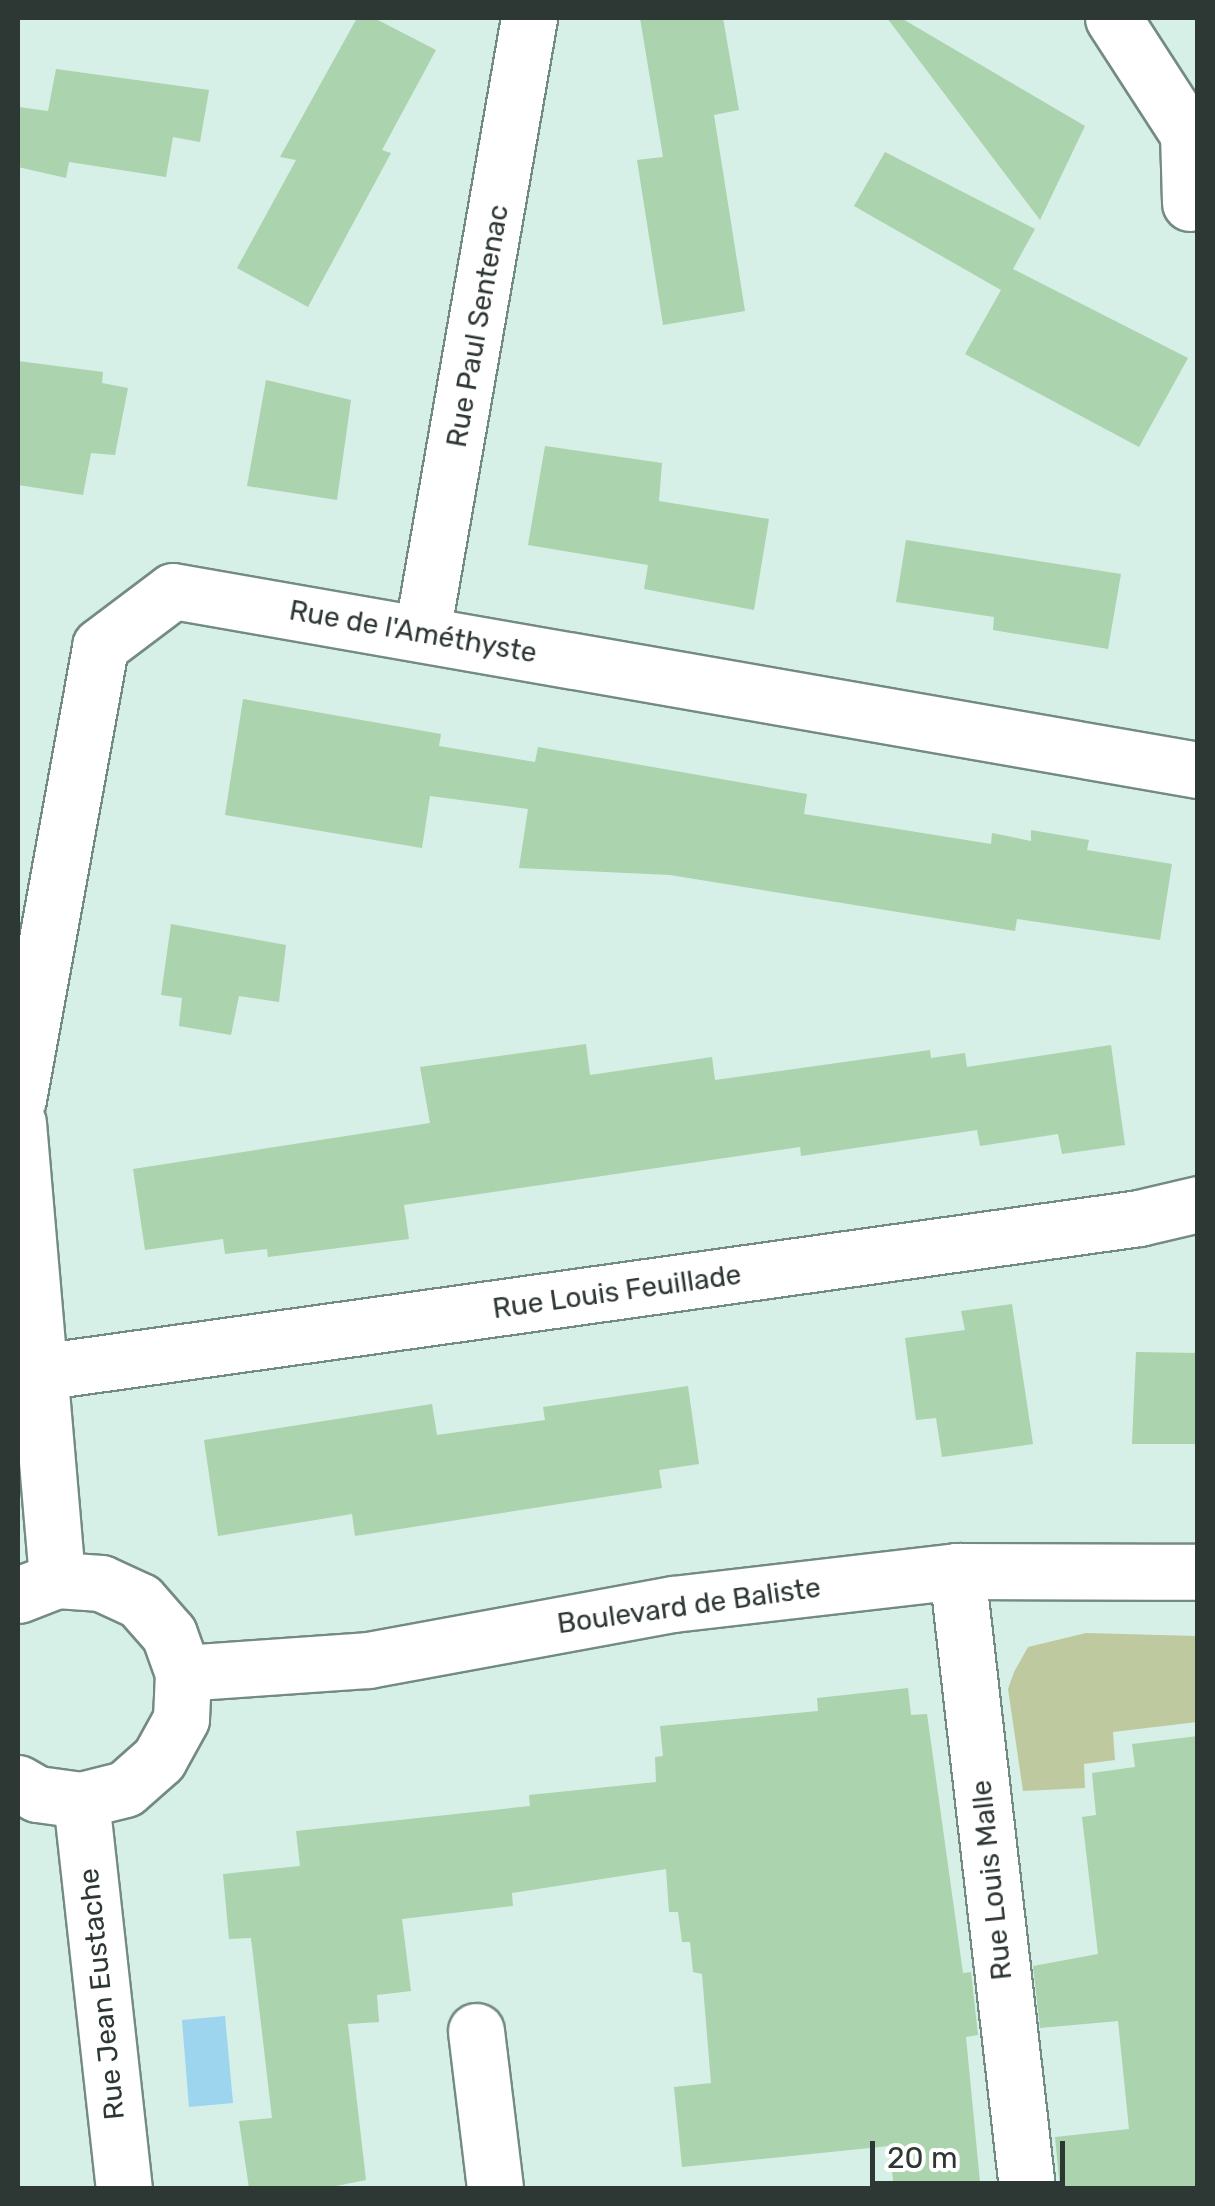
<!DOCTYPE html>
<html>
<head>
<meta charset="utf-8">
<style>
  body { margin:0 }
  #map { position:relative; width:1215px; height:2206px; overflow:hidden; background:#d6efe7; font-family:Rubik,sans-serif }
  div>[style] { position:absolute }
  .green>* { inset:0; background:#bfc99f }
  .water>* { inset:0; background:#9dd4ee }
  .building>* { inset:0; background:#abd3ad }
  .roads { filter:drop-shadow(2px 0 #748b84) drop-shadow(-2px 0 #748b84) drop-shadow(0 2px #748b84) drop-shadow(0 -2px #748b84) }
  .minor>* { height:55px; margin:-27.5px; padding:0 27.5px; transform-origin:27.5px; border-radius:27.5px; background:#fff }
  span { translate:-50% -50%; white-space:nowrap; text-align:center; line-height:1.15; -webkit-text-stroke:9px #fff; paint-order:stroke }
  .street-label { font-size:28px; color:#2d3734 }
  .frame { position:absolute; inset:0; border:20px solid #2d3734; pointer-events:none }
  .scale { position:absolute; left:870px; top:2141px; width:195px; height:45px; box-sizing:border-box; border:5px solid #2d3734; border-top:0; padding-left:12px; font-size:30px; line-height:35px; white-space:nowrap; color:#2d3734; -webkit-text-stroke:8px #fff; paint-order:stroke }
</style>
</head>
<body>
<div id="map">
  <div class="green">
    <div style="clip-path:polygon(1086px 1633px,1197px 1636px,1197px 1722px,1113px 1732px,1115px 1760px,1084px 1764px,1085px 1788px,1023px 1791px,1008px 1689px,1014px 1672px,1028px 1647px)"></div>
  </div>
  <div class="water">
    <div style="clip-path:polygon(225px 2016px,233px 2103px,189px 2107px,182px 2020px)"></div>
  </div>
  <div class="building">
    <div style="clip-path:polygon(357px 18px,374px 18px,436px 50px,382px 150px,391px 153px,308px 307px,237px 268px,296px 160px,280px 157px)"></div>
    <div style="clip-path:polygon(640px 18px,723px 18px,739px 110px,714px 115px,745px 311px,663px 325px,637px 160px,663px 157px)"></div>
    <div style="clip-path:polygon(887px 18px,901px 18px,1085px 126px,1040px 220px)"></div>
    <div style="clip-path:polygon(56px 69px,209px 90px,200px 142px,173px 137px,166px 177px,69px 162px,66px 178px,18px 167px,18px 107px,48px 111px)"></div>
    <div style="clip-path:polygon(885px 152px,1035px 229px,1013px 269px,1188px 358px,1139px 447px,965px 354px,1001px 290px,854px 206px)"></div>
    <div style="clip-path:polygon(18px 361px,103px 372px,102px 383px,128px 388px,115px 455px,91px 453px,83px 495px,18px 485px)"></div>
    <div style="clip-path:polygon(266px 380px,351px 400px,337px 500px,247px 486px)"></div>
    <div style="clip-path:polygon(545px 446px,662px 463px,659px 501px,769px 519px,754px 610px,644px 589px,648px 565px,528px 545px)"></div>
    <div style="clip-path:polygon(906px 540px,1121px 574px,1108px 649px,993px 630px,994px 617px,896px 602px)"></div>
    <div style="clip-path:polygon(243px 699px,441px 734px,439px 746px,535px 762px,538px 747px,807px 794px,804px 814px,991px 844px,992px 833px,1031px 841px,1031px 830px,1089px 840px,1087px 850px,1172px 864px,1160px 940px,1017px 919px,1015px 931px,670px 875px,519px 868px,528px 809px,430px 796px,422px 848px,225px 815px)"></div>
    <div style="clip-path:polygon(171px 924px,286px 945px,279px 1002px,239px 996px,231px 1035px,179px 1026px,182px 998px,161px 995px)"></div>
    <div style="clip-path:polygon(586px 1044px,590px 1075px,712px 1057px,715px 1080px,930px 1050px,931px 1058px,965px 1053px,967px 1067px,1111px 1045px,1125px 1145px,1062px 1154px,1058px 1134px,980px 1146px,977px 1130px,801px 1156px,800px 1147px,404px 1205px,409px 1239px,268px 1257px,267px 1249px,225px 1254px,223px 1239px,145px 1250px,133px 1169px,430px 1123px,420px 1067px)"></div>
    <div style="clip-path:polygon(1012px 1304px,1033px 1444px,942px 1457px,936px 1418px,916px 1420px,905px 1338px,965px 1330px,961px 1311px)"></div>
    <div style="clip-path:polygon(1136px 1352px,1198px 1353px,1198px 1444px,1132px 1444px)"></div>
    <div style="clip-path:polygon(688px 1386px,699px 1464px,659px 1470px,662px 1488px,355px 1536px,352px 1514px,218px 1536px,204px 1440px,432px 1404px,437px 1435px,545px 1420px,543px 1407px)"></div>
    <div style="clip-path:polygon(908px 1688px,911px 1715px,927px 1714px,963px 1973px,971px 1972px,978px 2035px,966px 2037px,980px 2182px,894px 2188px,889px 2146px,682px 2167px,674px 2087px,711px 2083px,702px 1974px,693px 1972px,690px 1942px,682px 1942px,678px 1912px,669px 1912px,666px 1869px,512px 1893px,513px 1906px,402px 1919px,411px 1991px,377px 1995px,379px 2022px,348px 2024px,366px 2180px,326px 2188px,249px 2188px,239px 2121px,272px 2118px,251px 1938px,229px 1939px,223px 1874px,300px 1866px,296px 1831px,530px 1806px,529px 1795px,656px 1782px,655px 1757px,663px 1756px,660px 1726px,818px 1711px,817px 1698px)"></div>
    <div style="clip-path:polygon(1198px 1736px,1198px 2188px,1060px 2188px,1055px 2137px,1129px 2129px,1118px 2021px,1040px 2028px,1033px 1966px,1098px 1954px,1082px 1817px,1096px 1815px,1092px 1773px,1135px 1767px,1132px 1744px)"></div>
  </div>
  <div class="roads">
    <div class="minor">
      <div style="left:1113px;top:18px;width:138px;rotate:57.1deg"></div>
      <div style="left:1188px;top:134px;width:69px;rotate:88.3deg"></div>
      <div style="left:422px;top:633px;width:624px;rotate:-80.13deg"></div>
      <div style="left:18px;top:1099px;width:460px;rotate:-79.7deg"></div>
      <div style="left:100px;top:646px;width:91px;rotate:-37deg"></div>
      <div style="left:173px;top:591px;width:1041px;rotate:9.91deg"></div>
      <div style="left:18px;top:1123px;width:459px;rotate:85.1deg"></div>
      <div style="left:18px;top:1375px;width:1132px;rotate:-7.97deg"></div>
      <div style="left:1139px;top:1218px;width:61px;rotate:-13.3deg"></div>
      <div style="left:957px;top:1571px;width:621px;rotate:83.53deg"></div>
      <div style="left:18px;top:1595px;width:42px;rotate:-21deg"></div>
      <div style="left:57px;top:1580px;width:44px;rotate:3.9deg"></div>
      <div style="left:101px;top:1583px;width:43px;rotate:24.8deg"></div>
      <div style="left:140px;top:1601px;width:44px;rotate:48.7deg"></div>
      <div style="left:169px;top:1634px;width:41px;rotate:70.3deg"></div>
      <div style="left:183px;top:1673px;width:46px;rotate:92.5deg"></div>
      <div style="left:181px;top:1719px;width:46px;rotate:118.8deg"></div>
      <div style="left:159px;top:1759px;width:45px;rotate:138.6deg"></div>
      <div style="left:125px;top:1789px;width:45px;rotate:166deg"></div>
      <div style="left:81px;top:1800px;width:44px;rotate:-172.2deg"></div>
      <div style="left:37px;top:1794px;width:22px;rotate:-150deg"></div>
      <div style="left:183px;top:1673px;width:185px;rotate:-4deg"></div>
      <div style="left:368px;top:1660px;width:310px;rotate:-10.4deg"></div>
      <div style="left:673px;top:1604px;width:286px;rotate:-6.6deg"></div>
      <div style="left:957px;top:1571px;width:241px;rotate:0.2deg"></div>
      <div style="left:81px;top:1800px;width:390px;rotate:83.7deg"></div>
      <div style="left:476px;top:2031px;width:158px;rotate:83.1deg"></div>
    </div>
  </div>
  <div class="street-label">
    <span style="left:478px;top:326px;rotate:-80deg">Rue Paul Sentenac</span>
    <span style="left:413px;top:632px;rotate:10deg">Rue de l'Améthyste</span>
    <span style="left:617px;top:1292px;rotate:-8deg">Rue Louis Feuillade</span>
    <span style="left:689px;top:1606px;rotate:-8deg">Boulevard de Baliste</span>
    <span style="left:992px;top:1880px;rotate:-96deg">Rue Louis Malle</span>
    <span style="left:102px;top:1994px;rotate:-96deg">Rue Jean Eustache</span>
  </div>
  <div class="frame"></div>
  <div class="scale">20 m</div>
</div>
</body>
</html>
